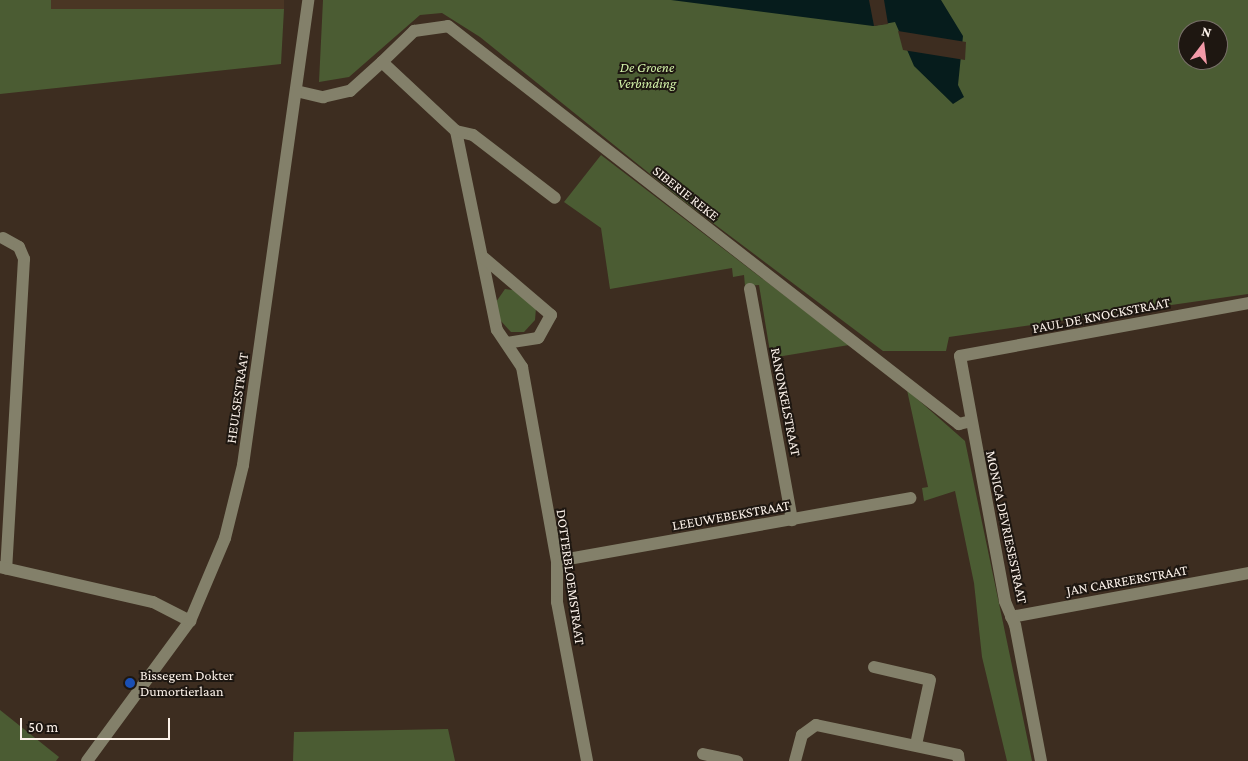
<!DOCTYPE html>
<html>
<head>
<meta charset="utf-8">
<style>
  body { margin:0 }
  #map { position:relative; width:1248px; height:761px; overflow:hidden; background:#3d2d20; font-family:"Crimson Pro",serif }
  div>[style] { position:absolute }
  .built>* { inset:0; background:#4a3624 }
  .green>* { inset:0; background:#4b5c33 }
  .water>* { inset:0; background:#061c1c }
  .pier>* { inset:0; background:#3d2d20 }
  .minor>* { height:12px; margin:-6px; padding:0 6px; transform-origin:6px; border-radius:6px; background:#83806a }
  .dots>* { width:14px; height:14px; translate:-50% -50%; box-sizing:border-box; border:2px solid #1e1711; border-radius:50% }
  span { translate:-50% -50%; white-space:nowrap; text-align:center; line-height:1.15; -webkit-text-stroke:4px #1e1711; paint-order:stroke }
  .park-label { font-size:14px; color:#d2f1a8; font-style:italic }
  .street-label { font-size:14px; color:#fcf2ea }
  .poi-label { font-size:14px; color:#fcf2ea }
  .left { translate:0 -50%; text-align:left }
  .north { position:absolute; left:1178px; top:20px; width:50px; height:50px; box-sizing:border-box; background:#1e1711; border:1px solid #776f68; border-radius:50%; rotate:15deg; font-size:14px; font-weight:700; line-height:20px; text-align:center; color:#fcf2ea }
  .north::after { content:''; display:block; margin:auto; width:18px; height:22px; background:#f39aa8; clip-path:polygon(50% 0,100% 100%,50% 72%,0 100%) }
  .scale { position:absolute; left:20px; top:718px; width:150px; height:22px; box-sizing:border-box; border:2px solid #fcf2ea; border-top:0; padding-left:6px; font-size:15px; line-height:18px; white-space:nowrap; color:#fcf2ea; -webkit-text-stroke:4px #1e1711; paint-order:stroke }
</style>
</head>
<body>
<div id="map">
  <div class="built">
    <div style="clip-path:polygon(51px 0,284px 0,284px 9px,51px 9px)"></div>
  </div>
  <div class="green">
    <div style="clip-path:polygon(0 0,51px 0,51px 9px,284px 9px,281px 64px,0 94px)"></div>
    <div style="clip-path:polygon(evenodd,323px 0,1248px 0,1248px 294px,949px 337px,946px 351px,883px 351px,681px 199px,480px 37px,442px 13px,420px 15px,349px 77px,319px 82px,323px 0,1188px 30px,1218px 30px,1218px 60px,1188px 60px,1188px 30px)"></div>
    <div style="clip-path:polygon(601px 155px,849px 345px,771px 358px,759px 285px,745px 286px,744px 275px,733px 277px,732px 268px,610px 289px,601px 228px,564px 202px)"></div>
    <div style="clip-path:polygon(505px 289px,513px 290px,536px 308px,535px 320px,524px 332px,511px 332px,500px 320px,496px 302px)"></div>
    <div style="clip-path:polygon(907px 390px,965px 441px,1032px 761px,1007px 761px,982px 657px,974px 583px,955px 491px,924px 501px,922px 488px,928px 487px)"></div>
    <div style="clip-path:polygon(0 710px,59px 757px,56px 761px,0 761px)"></div>
    <div style="clip-path:polygon(448px 729px,455px 761px,293px 761px,294px 732px)"></div>
  </div>
  <div class="water">
    <div style="clip-path:polygon(671px 0,941px 0,963px 36px,958px 85px,964px 97px,953px 104px,914px 66px,895px 22px,873px 26px)"></div>
  </div>
  <div class="pier">
    <div style="clip-path:polygon(869px 0,884px 0,888px 24px,874px 26px)"></div>
    <div style="clip-path:polygon(898px 31px,966px 42px,965px 60px,903px 50px)"></div>
  </div>
  <div class="minor">
    <div style="left:382px;top:62px;width:45px;rotate:-44.1deg"></div>
    <div style="left:414px;top:31px;width:34px;rotate:-8deg"></div>
    <div style="left:448px;top:26px;width:648px;rotate:37.91deg"></div>
    <div style="left:959px;top:424px;width:12px;rotate:-14deg"></div>
    <div style="left:296px;top:91px;width:28px;rotate:13deg"></div>
    <div style="left:323px;top:97px;width:28px;rotate:-13deg"></div>
    <div style="left:350px;top:91px;width:43px;rotate:-42.2deg"></div>
    <div style="left:382px;top:62px;width:101px;rotate:43deg"></div>
    <div style="left:456px;top:131px;width:203px;rotate:78.4deg"></div>
    <div style="left:497px;top:330px;width:45px;rotate:56deg"></div>
    <div style="left:522px;top:367px;width:197px;rotate:79.8deg"></div>
    <div style="left:557px;top:561px;width:41px;rotate:90deg"></div>
    <div style="left:557px;top:602px;width:162px;rotate:79.3deg"></div>
    <div style="left:456px;top:131px;width:17px;rotate:13deg"></div>
    <div style="left:473px;top:135px;width:103px;rotate:37.5deg"></div>
    <div style="left:3px;top:238px;width:18px;rotate:29deg"></div>
    <div style="left:19px;top:247px;width:13px;rotate:67deg"></div>
    <div style="left:24px;top:259px;width:310px;rotate:93.3deg"></div>
    <div style="left:484px;top:258px;width:88px;rotate:40.4deg"></div>
    <div style="left:551px;top:315px;width:26px;rotate:119deg"></div>
    <div style="left:538px;top:338px;width:32px;rotate:171deg"></div>
    <div style="left:750px;top:289px;width:235px;rotate:79.7deg"></div>
    <div style="left:557px;top:561px;width:359px;rotate:-10.1deg"></div>
    <div style="left:0;top:567px;width:157px;rotate:12.9deg"></div>
    <div style="left:153px;top:602px;width:42px;rotate:27.2deg"></div>
    <div style="left:1011px;top:617px;width:241px;rotate:-10.5deg"></div>
    <div style="left:874px;top:667px;width:57px;rotate:13.1deg"></div>
    <div style="left:930px;top:680px;width:66px;rotate:102.2deg"></div>
    <div style="left:703px;top:754px;width:35px;rotate:12deg"></div>
    <div style="left:87px;top:761px;width:174px;rotate:-53.7deg"></div>
    <div style="left:190px;top:621px;width:90px;rotate:-67.1deg"></div>
    <div style="left:225px;top:538px;width:75px;rotate:-76.1deg"></div>
    <div style="left:243px;top:465px;width:470px;rotate:-82deg"></div>
    <div style="left:795px;top:761px;width:27px;rotate:-75deg"></div>
    <div style="left:802px;top:735px;width:17px;rotate:-36deg"></div>
    <div style="left:816px;top:725px;width:145px;rotate:11.9deg"></div>
    <div style="left:958px;top:755px;width:6px;rotate:81deg"></div>
    <div style="left:1041px;top:761px;width:138px;rotate:-100.8deg"></div>
    <div style="left:1015px;top:625px;width:26px;rotate:-113deg"></div>
    <div style="left:1005px;top:601px;width:249px;rotate:-100.4deg"></div>
    <div style="left:960px;top:356px;width:293px;rotate:-10.4deg"></div>
  </div>
  <div class="dots">
    <div style="left:130px;top:683px;background:#1a4fb4"></div>
  </div>
  <div class="park-label">
    <span style="left:647px;top:75px">De Groene<br>Verbinding</span>
  </div>
  <div class="street-label">
    <span style="left:686px;top:193px;rotate:38deg">SIBERIE REKE</span>
    <span style="left:1101px;top:315px;rotate:-11deg">PAUL DE KNOCKSTRAAT</span>
    <span style="left:237px;top:398px;rotate:-82deg">HEULSESTRAAT</span>
    <span style="left:786px;top:402px;rotate:79deg">RANONKELSTRAAT</span>
    <span style="left:731px;top:515px;rotate:-10deg">LEEUWEBEKSTRAAT</span>
    <span style="left:1007px;top:527px;rotate:78deg">MONICA DEVRIESESTRAAT</span>
    <span style="left:571px;top:577px;rotate:82deg">DOTTERBLOEMSTRAAT</span>
    <span style="left:1127px;top:580px;rotate:-10deg">JAN CARREERSTRAAT</span>
  </div>
  <div class="poi-label">
    <span class="left" style="left:140px;top:683px">Bissegem Dokter<br>Dumortierlaan</span>
  </div>
  <div class="north">N</div>
  <div class="scale">50 m</div>
</div>
</body>
</html>
